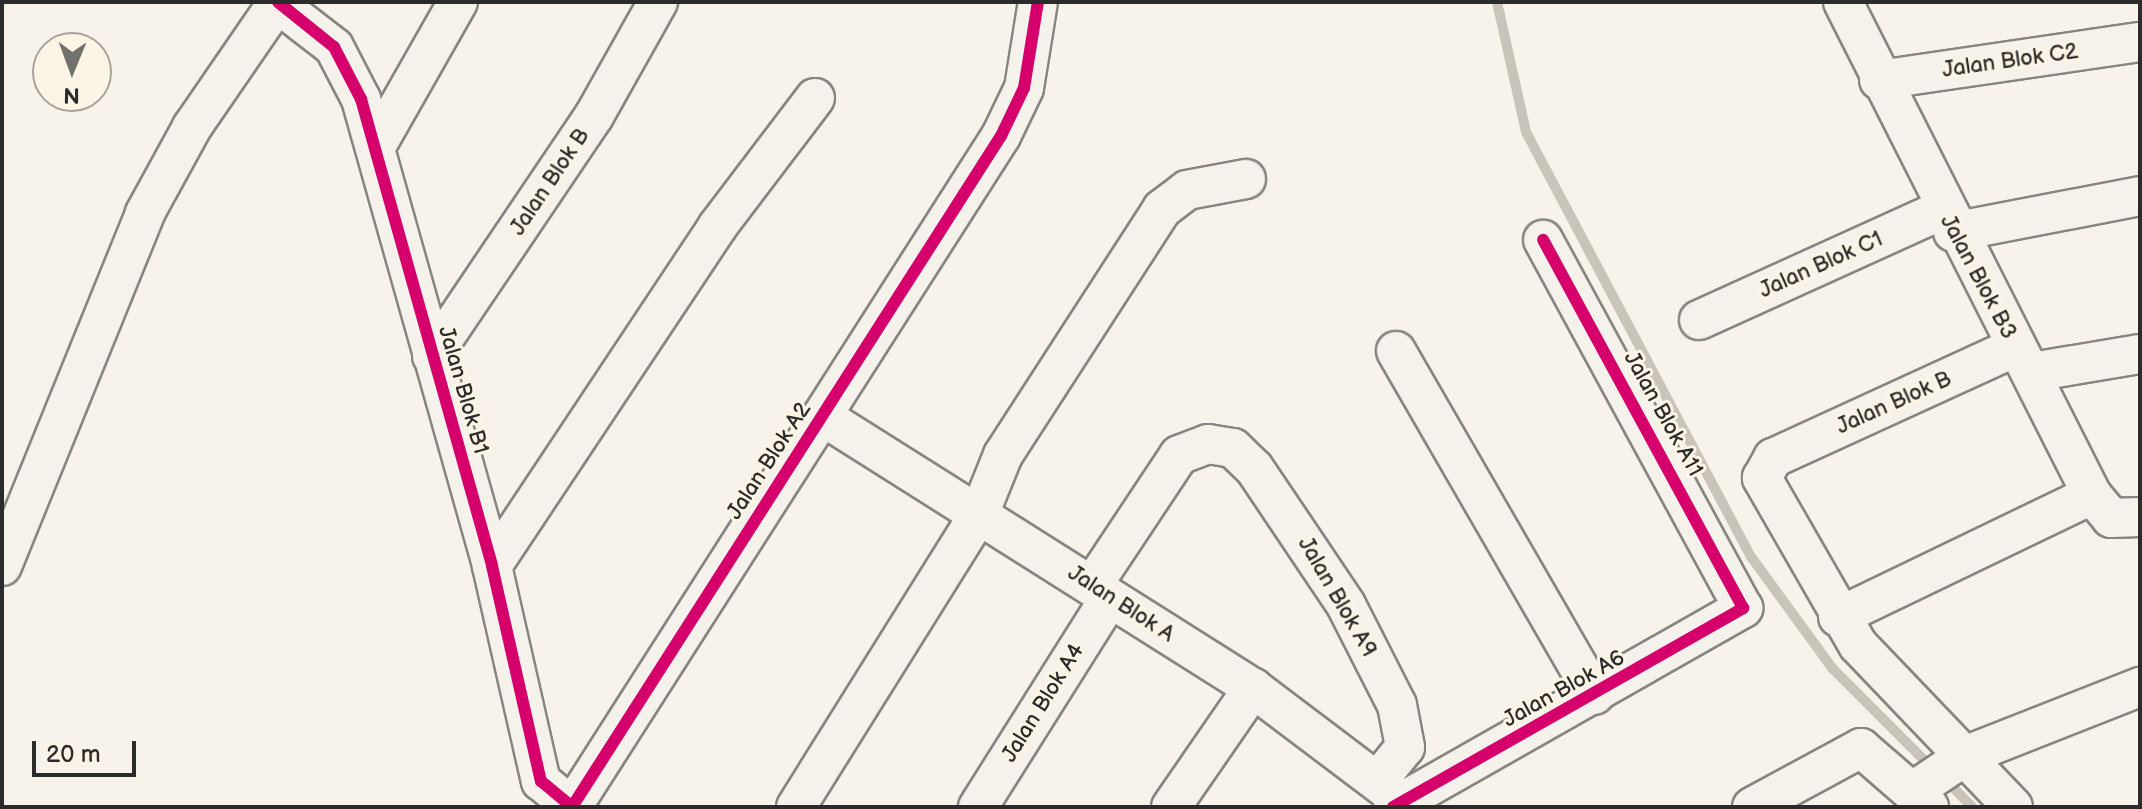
<!DOCTYPE html>
<html>
<head>
<meta charset="utf-8">
<style>
  body { margin:0 }
  #map { position:relative; width:2142px; height:809px; overflow:hidden; background:#f7f3ea; font-family:"Balsamiq Sans",sans-serif }
  div>[style] { position:absolute }
  .stream>* { height:10px; margin:-5px; padding:0 5px; transform-origin:5px; border-radius:5px; background:#c8c4ba }
  .roads { filter:drop-shadow(2px 0 #878581) drop-shadow(-2px 0 #878581) drop-shadow(0 2px #878581) drop-shadow(0 -2px #878581) }
  .minor>* { height:38px; margin:-19px; padding:0 19px; transform-origin:19px; border-radius:19px; background:#f5f2ec }
  .cycleway>* { height:12px; margin:-6px; padding:0 6px; transform-origin:6px; border-radius:6px; background:#d6006c }
  span { translate:-50% -50%; white-space:nowrap; text-align:center; line-height:1.15; -webkit-text-stroke:6px #fcf5e5; paint-order:stroke }
  .street-label { font-size:22px; color:#2b2b2b }
  .frame { position:absolute; inset:0; border:4px solid #2b2b2b; pointer-events:none }
  .north { position:absolute; left:32px; top:32px; width:80px; height:80px; box-sizing:border-box; background:#fcf5e5; border:2px solid #a8a49b; border-radius:50%; rotate:181deg; font-size:22px; font-weight:700; line-height:32px; text-align:center; color:#2b2b2b }
  .north::after { content:''; display:block; margin:auto; width:28px; height:36px; background:#72716e; clip-path:polygon(50% 0,100% 100%,50% 72%,0 100%) }
  .scale { position:absolute; left:32px; top:741px; width:104px; height:36px; box-sizing:border-box; border:4px solid #2b2b2b; border-top:0; padding-left:10px; font-size:24px; line-height:28px; white-space:nowrap; color:#2b2b2b; -webkit-text-stroke:6px #fcf5e5; paint-order:stroke }
</style>
</head>
<body>
<div id="map">
  <div class="stream">
    <div style="left:1497px;top:2px;width:133px;rotate:77.4deg"></div>
    <div style="left:1526px;top:132px;width:482px;rotate:62.1deg"></div>
    <div style="left:1752px;top:558px;width:137px;rotate:53.9deg"></div>
    <div style="left:1833px;top:669px;width:141px;rotate:45deg"></div>
    <div style="left:1945px;top:779px;width:39px;rotate:46deg"></div>
  </div>
  <div class="roads">
    <div class="minor">
      <div style="left:1843px;top:2px;width:552px;rotate:63.2deg"></div>
      <div style="left:2092px;top:495px;width:30px;rotate:50deg"></div>
      <div style="left:2111px;top:518px;width:29px;rotate:-2deg"></div>
      <div style="left:277px;top:3px;width:72px;rotate:37.7deg"></div>
      <div style="left:334px;top:47px;width:59px;rotate:62.6deg"></div>
      <div style="left:361px;top:99px;width:485px;rotate:74.3deg"></div>
      <div style="left:492px;top:566px;width:221px;rotate:77.2deg"></div>
      <div style="left:541px;top:781px;width:40px;rotate:40deg"></div>
      <div style="left:1879px;top:80px;width:264px;rotate:-8.3deg"></div>
      <div style="left:375px;top:148px;width:168px;rotate:-60.4deg"></div>
      <div style="left:1953px;top:232px;width:190px;rotate:-10.9deg"></div>
      <div style="left:1699px;top:320px;width:267px;rotate:-24.4deg"></div>
      <div style="left:1396px;top:351px;width:397px;rotate:60deg"></div>
      <div style="left:432px;top:356px;width:290px;rotate:-56deg"></div>
      <div style="left:594px;top:116px;width:131px;rotate:-60.7deg"></div>
      <div style="left:2032px;top:372px;width:109px;rotate:-9.5deg"></div>
      <div style="left:822px;top:416px;width:510px;rotate:32.26deg"></div>
      <div style="left:1253px;top:688px;width:186px;rotate:37.1deg"></div>
      <div style="left:2px;top:566px;width:381px;rotate:-67.9deg"></div>
      <div style="left:145px;top:213px;width:98px;rotate:-61.3deg"></div>
      <div style="left:192px;top:127px;width:152px;rotate:-55.5deg"></div>
      <div style="left:492px;top:566px;width:407px;rotate:-56.4deg"></div>
      <div style="left:717px;top:227px;width:162px;rotate:-52.8deg"></div>
      <div style="left:1092px;top:586px;width:157px;rotate:-56.4deg"></div>
      <div style="left:1179px;top:455px;width:31px;rotate:-21deg"></div>
      <div style="left:1208px;top:444px;width:25px;rotate:9deg"></div>
      <div style="left:1233px;top:448px;width:29px;rotate:44deg"></div>
      <div style="left:1254px;top:468px;width:165px;rotate:56.1deg"></div>
      <div style="left:1346px;top:605px;width:112px;rotate:63deg"></div>
      <div style="left:1397px;top:705px;width:43px;rotate:79.2deg"></div>
      <div style="left:1405px;top:747px;width:40px;rotate:129deg"></div>
      <div style="left:1838px;top:617px;width:282px;rotate:-25.7deg"></div>
      <div style="left:1916px;top:789px;width:61px;rotate:-33.7deg"></div>
      <div style="left:1967px;top:755px;width:186px;rotate:-21.5deg"></div>
      <div style="left:572px;top:807px;width:796px;rotate:-57.41deg"></div>
      <div style="left:1001px;top:136px;width:53px;rotate:-64.4deg"></div>
      <div style="left:1024px;top:88px;width:87px;rotate:-80.8deg"></div>
      <div style="left:796px;top:807px;width:348px;rotate:-58deg"></div>
      <div style="left:980px;top:512px;width:61px;rotate:-68deg"></div>
      <div style="left:1003px;top:455px;width:293px;rotate:-57.1deg"></div>
      <div style="left:1162px;top:209px;width:31px;rotate:-37deg"></div>
      <div style="left:1187px;top:190px;width:60px;rotate:-10.6deg"></div>
      <div style="left:978px;top:807px;width:246px;rotate:-57.8deg"></div>
      <div style="left:1171px;top:807px;width:145px;rotate:-55.4deg"></div>
      <div style="left:1393px;top:807px;width:403px;rotate:-29.6deg"></div>
      <div style="left:1743px;top:608px;width:419px;rotate:-118.5deg"></div>
      <div style="left:1752px;top:807px;width:124px;rotate:-28.4deg"></div>
      <div style="left:1861px;top:748px;width:90px;rotate:40.9deg"></div>
      <div style="left:2013px;top:807px;width:224px;rotate:-133.7deg"></div>
      <div style="left:1858px;top:645px;width:193px;rotate:-119.9deg"></div>
      <div style="left:1762px;top:478px;width:23px;rotate:-61deg"></div>
      <div style="left:1773px;top:458px;width:266px;rotate:-24.6deg"></div>
    </div>
  </div>
  <div class="cycleway">
    <div style="left:278px;top:2px;width:72px;rotate:38.8deg"></div>
    <div style="left:334px;top:47px;width:59px;rotate:62.6deg"></div>
    <div style="left:361px;top:99px;width:485px;rotate:74.3deg"></div>
    <div style="left:492px;top:566px;width:221px;rotate:77.2deg"></div>
    <div style="left:541px;top:781px;width:40px;rotate:40deg"></div>
    <div style="left:572px;top:807px;width:796px;rotate:-57.41deg"></div>
    <div style="left:1001px;top:136px;width:53px;rotate:-64.4deg"></div>
    <div style="left:1024px;top:88px;width:87px;rotate:-80.8deg"></div>
    <div style="left:1393px;top:807px;width:403px;rotate:-29.6deg"></div>
    <div style="left:1743px;top:608px;width:419px;rotate:-118.5deg"></div>
  </div>
  <div class="street-label">
    <span style="left:2010px;top:61px;rotate:-8deg">Jalan Blok C2</span>
    <span style="left:550px;top:182px;rotate:-56deg">Jalan Blok B</span>
    <span style="left:1821px;top:265px;rotate:-24deg">Jalan Blok C1</span>
    <span style="left:1978px;top:277px;rotate:62deg">Jalan Blok B3</span>
    <span style="left:463px;top:390px;rotate:74deg">Jalan Blok B1</span>
    <span style="left:1894px;top:403px;rotate:-24deg">Jalan Blok B</span>
    <span style="left:1663px;top:414px;rotate:61deg">Jalan Blok A11</span>
    <span style="left:769px;top:461px;rotate:-57deg">Jalan Blok A2</span>
    <span style="left:1337px;top:597px;rotate:60deg">Jalan Blok A9</span>
    <span style="left:1121px;top:604px;rotate:33deg">Jalan Blok A</span>
    <span style="left:1564px;top:689px;rotate:-29deg">Jalan Blok A6</span>
    <span style="left:1043px;top:703px;rotate:-58deg">Jalan Blok A4</span>
  </div>
  <div class="frame"></div>
  <div class="north">N</div>
  <div class="scale">20 m</div>
</div>
</body>
</html>
